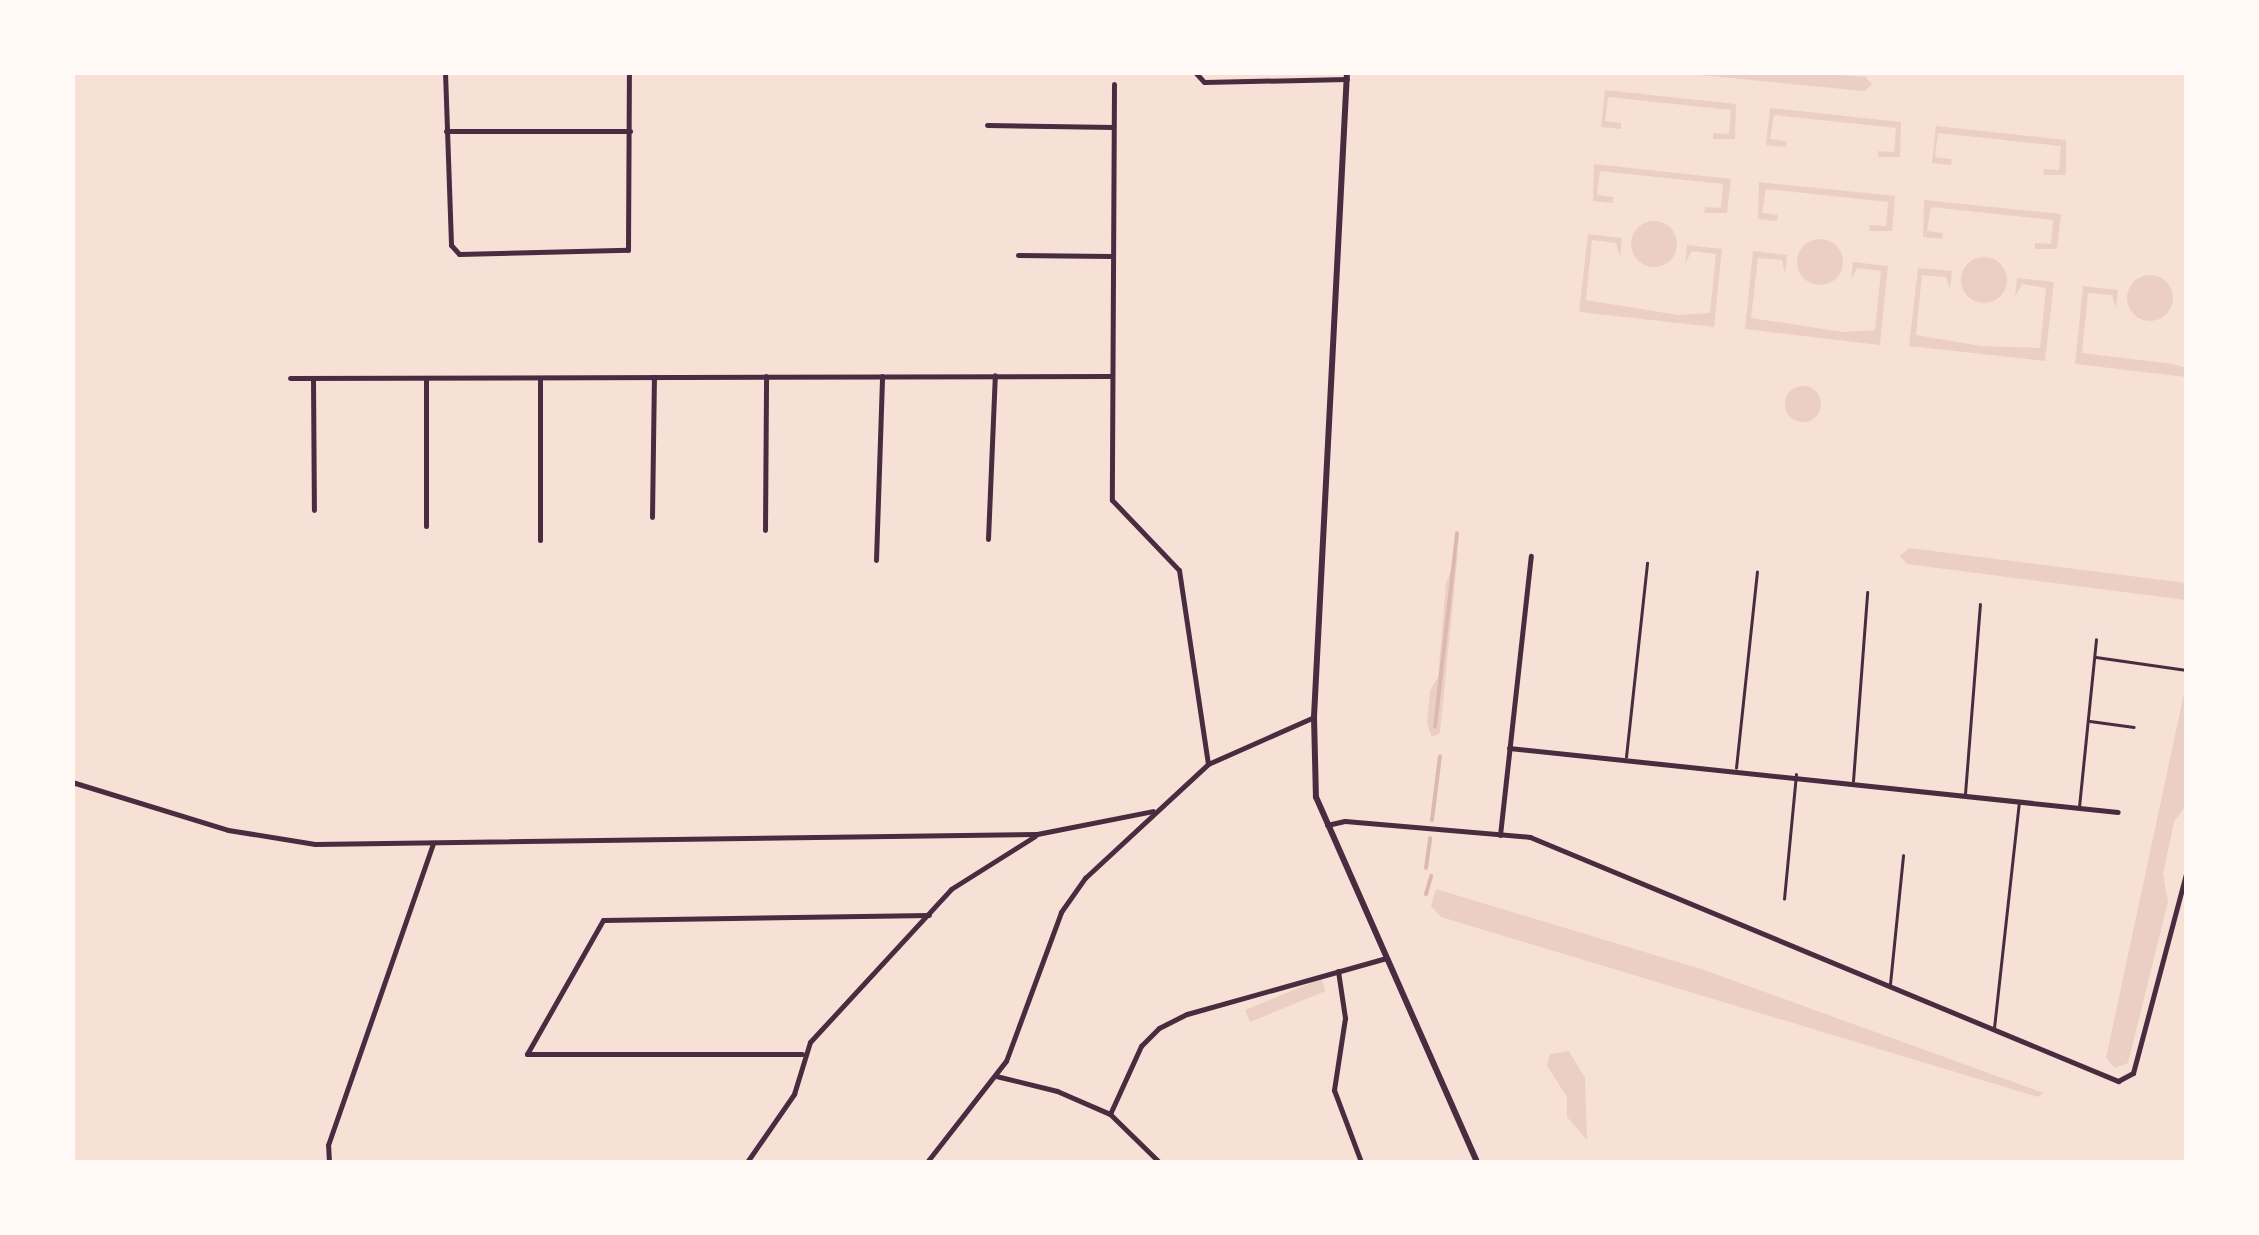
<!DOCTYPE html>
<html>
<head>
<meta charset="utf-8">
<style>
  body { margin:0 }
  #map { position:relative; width:2259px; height:1235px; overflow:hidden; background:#f7e1d7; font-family:"Source Sans 3",sans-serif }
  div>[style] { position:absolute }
  .green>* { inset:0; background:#ebcfc5 }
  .round { border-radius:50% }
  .stream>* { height:4px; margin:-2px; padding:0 2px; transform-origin:2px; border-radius:2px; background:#dcb8b0 }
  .service>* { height:2.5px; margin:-1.25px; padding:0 1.25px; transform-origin:1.25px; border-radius:1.25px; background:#4a2c40 }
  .minor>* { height:5px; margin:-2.5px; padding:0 2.5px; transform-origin:2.5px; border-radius:2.5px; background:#4a2c40 }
  .secondary>* { height:6px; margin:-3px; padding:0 3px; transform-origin:3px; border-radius:3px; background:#4a2c40 }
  span { translate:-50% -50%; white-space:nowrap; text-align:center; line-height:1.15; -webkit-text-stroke:10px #fffaf5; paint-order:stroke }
  .frame { position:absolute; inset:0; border:75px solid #fffaf5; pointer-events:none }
</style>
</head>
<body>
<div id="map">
  <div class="green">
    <div style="clip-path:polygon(1679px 73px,1817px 73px,1866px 77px,1872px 85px,1864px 91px)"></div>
    <div style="clip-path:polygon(1605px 90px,1736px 104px,1735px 139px,1713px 139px,1713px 133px,1729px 134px,1731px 110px,1608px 97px,1605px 121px,1621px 123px,1621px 129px,1601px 127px)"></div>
    <div style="clip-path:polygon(1770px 108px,1901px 122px,1900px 157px,1878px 157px,1878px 151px,1894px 152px,1896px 128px,1774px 115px,1770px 139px,1786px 141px,1786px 147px,1766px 145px)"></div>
    <div style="clip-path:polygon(1936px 126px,2066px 140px,2066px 175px,2043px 175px,2044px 169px,2059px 170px,2061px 146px,1938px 133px,1935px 157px,1952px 159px,1951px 165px,1932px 163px)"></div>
    <div style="clip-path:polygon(1594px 164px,1731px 179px,1727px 213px,1704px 213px,1705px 207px,1721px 208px,1723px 184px,1600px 171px,1597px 195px,1613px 197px,1613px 203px,1593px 201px)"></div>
    <div style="clip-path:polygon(1759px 182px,1895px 196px,1892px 231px,1869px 231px,1870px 225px,1886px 226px,1888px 202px,1766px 189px,1762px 213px,1778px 215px,1777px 221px,1758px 219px)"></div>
    <div style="clip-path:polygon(1924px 200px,2061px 214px,2057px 249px,2035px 249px,2035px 243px,2051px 244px,2053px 220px,1931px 207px,1927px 231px,1943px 233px,1942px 239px,1923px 237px)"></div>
    <div class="round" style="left:1631px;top:221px;width:46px;height:46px"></div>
    <div style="clip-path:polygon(1588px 234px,1622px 238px,1620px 257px,1616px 243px,1592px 240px,1586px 300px,1678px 315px,1710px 313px,1716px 254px,1692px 251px,1685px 264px,1687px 245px,1722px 249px,1714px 327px,1579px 312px)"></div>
    <div class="round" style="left:1797px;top:239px;width:46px;height:46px"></div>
    <div style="clip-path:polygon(1753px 251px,1787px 255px,1785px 274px,1782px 260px,1758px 258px,1751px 318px,1843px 332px,1875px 330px,1881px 271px,1857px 268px,1851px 280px,1853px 262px,1888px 266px,1880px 345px,1745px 329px)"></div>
    <div class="round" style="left:1961px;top:257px;width:46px;height:46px"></div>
    <div style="clip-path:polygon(1918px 268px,1952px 271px,1950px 290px,1946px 277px,1922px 275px,1916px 335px,1981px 346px,2040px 348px,2046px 288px,2022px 284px,2015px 297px,2017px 278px,2054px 282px,2045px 361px,1909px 346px)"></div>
    <div class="round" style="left:2127px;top:275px;width:46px;height:46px"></div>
    <div style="clip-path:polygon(2083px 286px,2118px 290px,2116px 309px,2112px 295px,2088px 293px,2082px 353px,2173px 364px,2186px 368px,2186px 377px,2075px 364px)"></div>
    <div class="round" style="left:1785px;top:386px;width:36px;height:36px"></div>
    <div style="clip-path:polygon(1909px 548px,2186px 583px,2186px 600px,1907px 564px,1900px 556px)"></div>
    <div style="clip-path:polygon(1458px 552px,1440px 733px,1432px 737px,1427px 724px,1430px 691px,1438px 677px,1446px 583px)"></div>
    <div style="clip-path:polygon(2186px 684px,2186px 805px,2174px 822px,2163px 874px,2168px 902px,2128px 1063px,2115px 1068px,2106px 1058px)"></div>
    <div style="clip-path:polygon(1436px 889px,1704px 970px,2044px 1093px,2038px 1097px,1441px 917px,1431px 906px)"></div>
    <div style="clip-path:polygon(1321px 979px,1326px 991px,1250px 1022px,1245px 1010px)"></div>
    <div style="clip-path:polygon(1569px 1051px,1585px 1078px,1587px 1140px,1567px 1117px,1567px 1097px,1547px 1066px,1550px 1054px)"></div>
  </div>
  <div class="stream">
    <div style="left:1435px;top:727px;width:195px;rotate:-83.5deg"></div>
    <div style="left:1432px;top:820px;width:64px;rotate:-82.9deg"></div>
    <div style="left:1426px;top:868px;width:30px;rotate:-82deg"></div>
    <div style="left:1426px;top:894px;width:19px;rotate:-74deg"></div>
  </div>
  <div class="service">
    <div style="left:2096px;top:657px;width:91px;rotate:8.2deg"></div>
    <div style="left:2090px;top:721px;width:44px;rotate:7.8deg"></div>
    <div style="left:1626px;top:757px;width:195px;rotate:-83.8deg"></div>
    <div style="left:1736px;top:768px;width:197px;rotate:-83.9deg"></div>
    <div style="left:1853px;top:781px;width:189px;rotate:-85.7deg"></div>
    <div style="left:1965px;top:794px;width:190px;rotate:-85.5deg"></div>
    <div style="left:2079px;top:807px;width:168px;rotate:-84.2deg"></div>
    <div style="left:1784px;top:899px;width:125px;rotate:-84.5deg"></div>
    <div style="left:1890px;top:984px;width:129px;rotate:-84.2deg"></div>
    <div style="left:1994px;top:1028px;width:226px;rotate:-83.7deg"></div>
  </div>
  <div class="minor">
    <div style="left:445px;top:72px;width:173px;rotate:88deg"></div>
    <div style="left:451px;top:245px;width:12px;rotate:48deg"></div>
    <div style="left:459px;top:254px;width:169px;rotate:-1.4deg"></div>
    <div style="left:628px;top:250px;width:178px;rotate:-89.7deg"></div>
    <div style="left:1195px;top:72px;width:13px;rotate:48deg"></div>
    <div style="left:1204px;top:82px;width:143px;rotate:-1.2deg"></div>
    <div style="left:1114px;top:84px;width:416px;rotate:90.3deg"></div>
    <div style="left:1112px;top:500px;width:97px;rotate:46.3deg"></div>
    <div style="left:1179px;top:570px;width:196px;rotate:81.5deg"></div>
    <div style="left:987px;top:125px;width:126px;rotate:0.9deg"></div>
    <div style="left:446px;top:131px;width:184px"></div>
    <div style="left:1018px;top:255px;width:92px;rotate:0.6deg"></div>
    <div style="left:290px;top:378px;width:821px;rotate:-0.14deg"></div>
    <div style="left:313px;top:378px;width:132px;rotate:89.6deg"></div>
    <div style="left:426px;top:379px;width:147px;rotate:90deg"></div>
    <div style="left:652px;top:517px;width:140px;rotate:-89.2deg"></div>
    <div style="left:765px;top:530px;width:154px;rotate:-89.6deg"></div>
    <div style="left:988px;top:539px;width:164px;rotate:-87.6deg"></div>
    <div style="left:540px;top:540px;width:162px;rotate:-90deg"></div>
    <div style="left:876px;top:560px;width:184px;rotate:-88.1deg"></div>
    <div style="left:1509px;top:748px;width:612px;rotate:6deg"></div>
    <div style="left:72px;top:782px;width:163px;rotate:17.1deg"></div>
    <div style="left:228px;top:830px;width:88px;rotate:9.1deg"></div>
    <div style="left:315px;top:844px;width:722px;rotate:-0.79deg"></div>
    <div style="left:1037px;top:834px;width:118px;rotate:-11.2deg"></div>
    <div style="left:1327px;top:825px;width:18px;rotate:-13deg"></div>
    <div style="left:1345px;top:821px;width:186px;rotate:4.9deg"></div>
    <div style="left:1530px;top:837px;width:637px;rotate:22.54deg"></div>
    <div style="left:2118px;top:1081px;width:17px;rotate:-28deg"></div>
    <div style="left:2133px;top:1073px;width:206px;rotate:-75.1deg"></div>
    <div style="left:1500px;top:835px;width:281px;rotate:-83.7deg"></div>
    <div style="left:1338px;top:971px;width:48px;rotate:81.5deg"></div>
    <div style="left:1345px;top:1018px;width:73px;rotate:98.7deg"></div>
    <div style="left:1334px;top:1090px;width:77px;rotate:69.4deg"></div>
    <div style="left:802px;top:1054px;width:275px;rotate:180deg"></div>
    <div style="left:527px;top:1054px;width:154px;rotate:-60.4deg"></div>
    <div style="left:603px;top:920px;width:326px;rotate:-0.9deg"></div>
    <div style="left:996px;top:1076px;width:63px;rotate:13.8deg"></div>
    <div style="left:1057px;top:1091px;width:58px;rotate:23.5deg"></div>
    <div style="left:1110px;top:1114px;width:69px;rotate:44.4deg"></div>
    <div style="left:1110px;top:1114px;width:75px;rotate:-65.5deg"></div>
    <div style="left:1141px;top:1046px;width:25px;rotate:-45deg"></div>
    <div style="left:1159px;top:1028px;width:31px;rotate:-27deg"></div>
    <div style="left:1187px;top:1014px;width:207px;rotate:-15.7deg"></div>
    <div style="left:329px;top:1162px;width:17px;rotate:-93deg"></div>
    <div style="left:328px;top:1145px;width:320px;rotate:-70.8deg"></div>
    <div style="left:747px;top:1162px;width:83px;rotate:-55.3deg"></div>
    <div style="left:794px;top:1094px;width:54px;rotate:-72.9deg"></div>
    <div style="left:810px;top:1042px;width:208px;rotate:-47.3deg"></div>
    <div style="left:951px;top:889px;width:99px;rotate:-32.2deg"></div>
    <div style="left:927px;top:1162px;width:128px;rotate:-52deg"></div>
    <div style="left:1006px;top:1061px;width:159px;rotate:-69.7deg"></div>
    <div style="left:1061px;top:912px;width:42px;rotate:-54.8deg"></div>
    <div style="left:1085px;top:878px;width:168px;rotate:-42.8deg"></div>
    <div style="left:1208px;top:764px;width:116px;rotate:-23.9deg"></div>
  </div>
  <div class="secondary">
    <div style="left:1347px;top:72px;width:646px;rotate:92.93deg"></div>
    <div style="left:1314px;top:717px;width:80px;rotate:88.6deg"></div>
    <div style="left:1316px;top:797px;width:399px;rotate:66.2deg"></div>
  </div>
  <div class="frame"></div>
</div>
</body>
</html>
